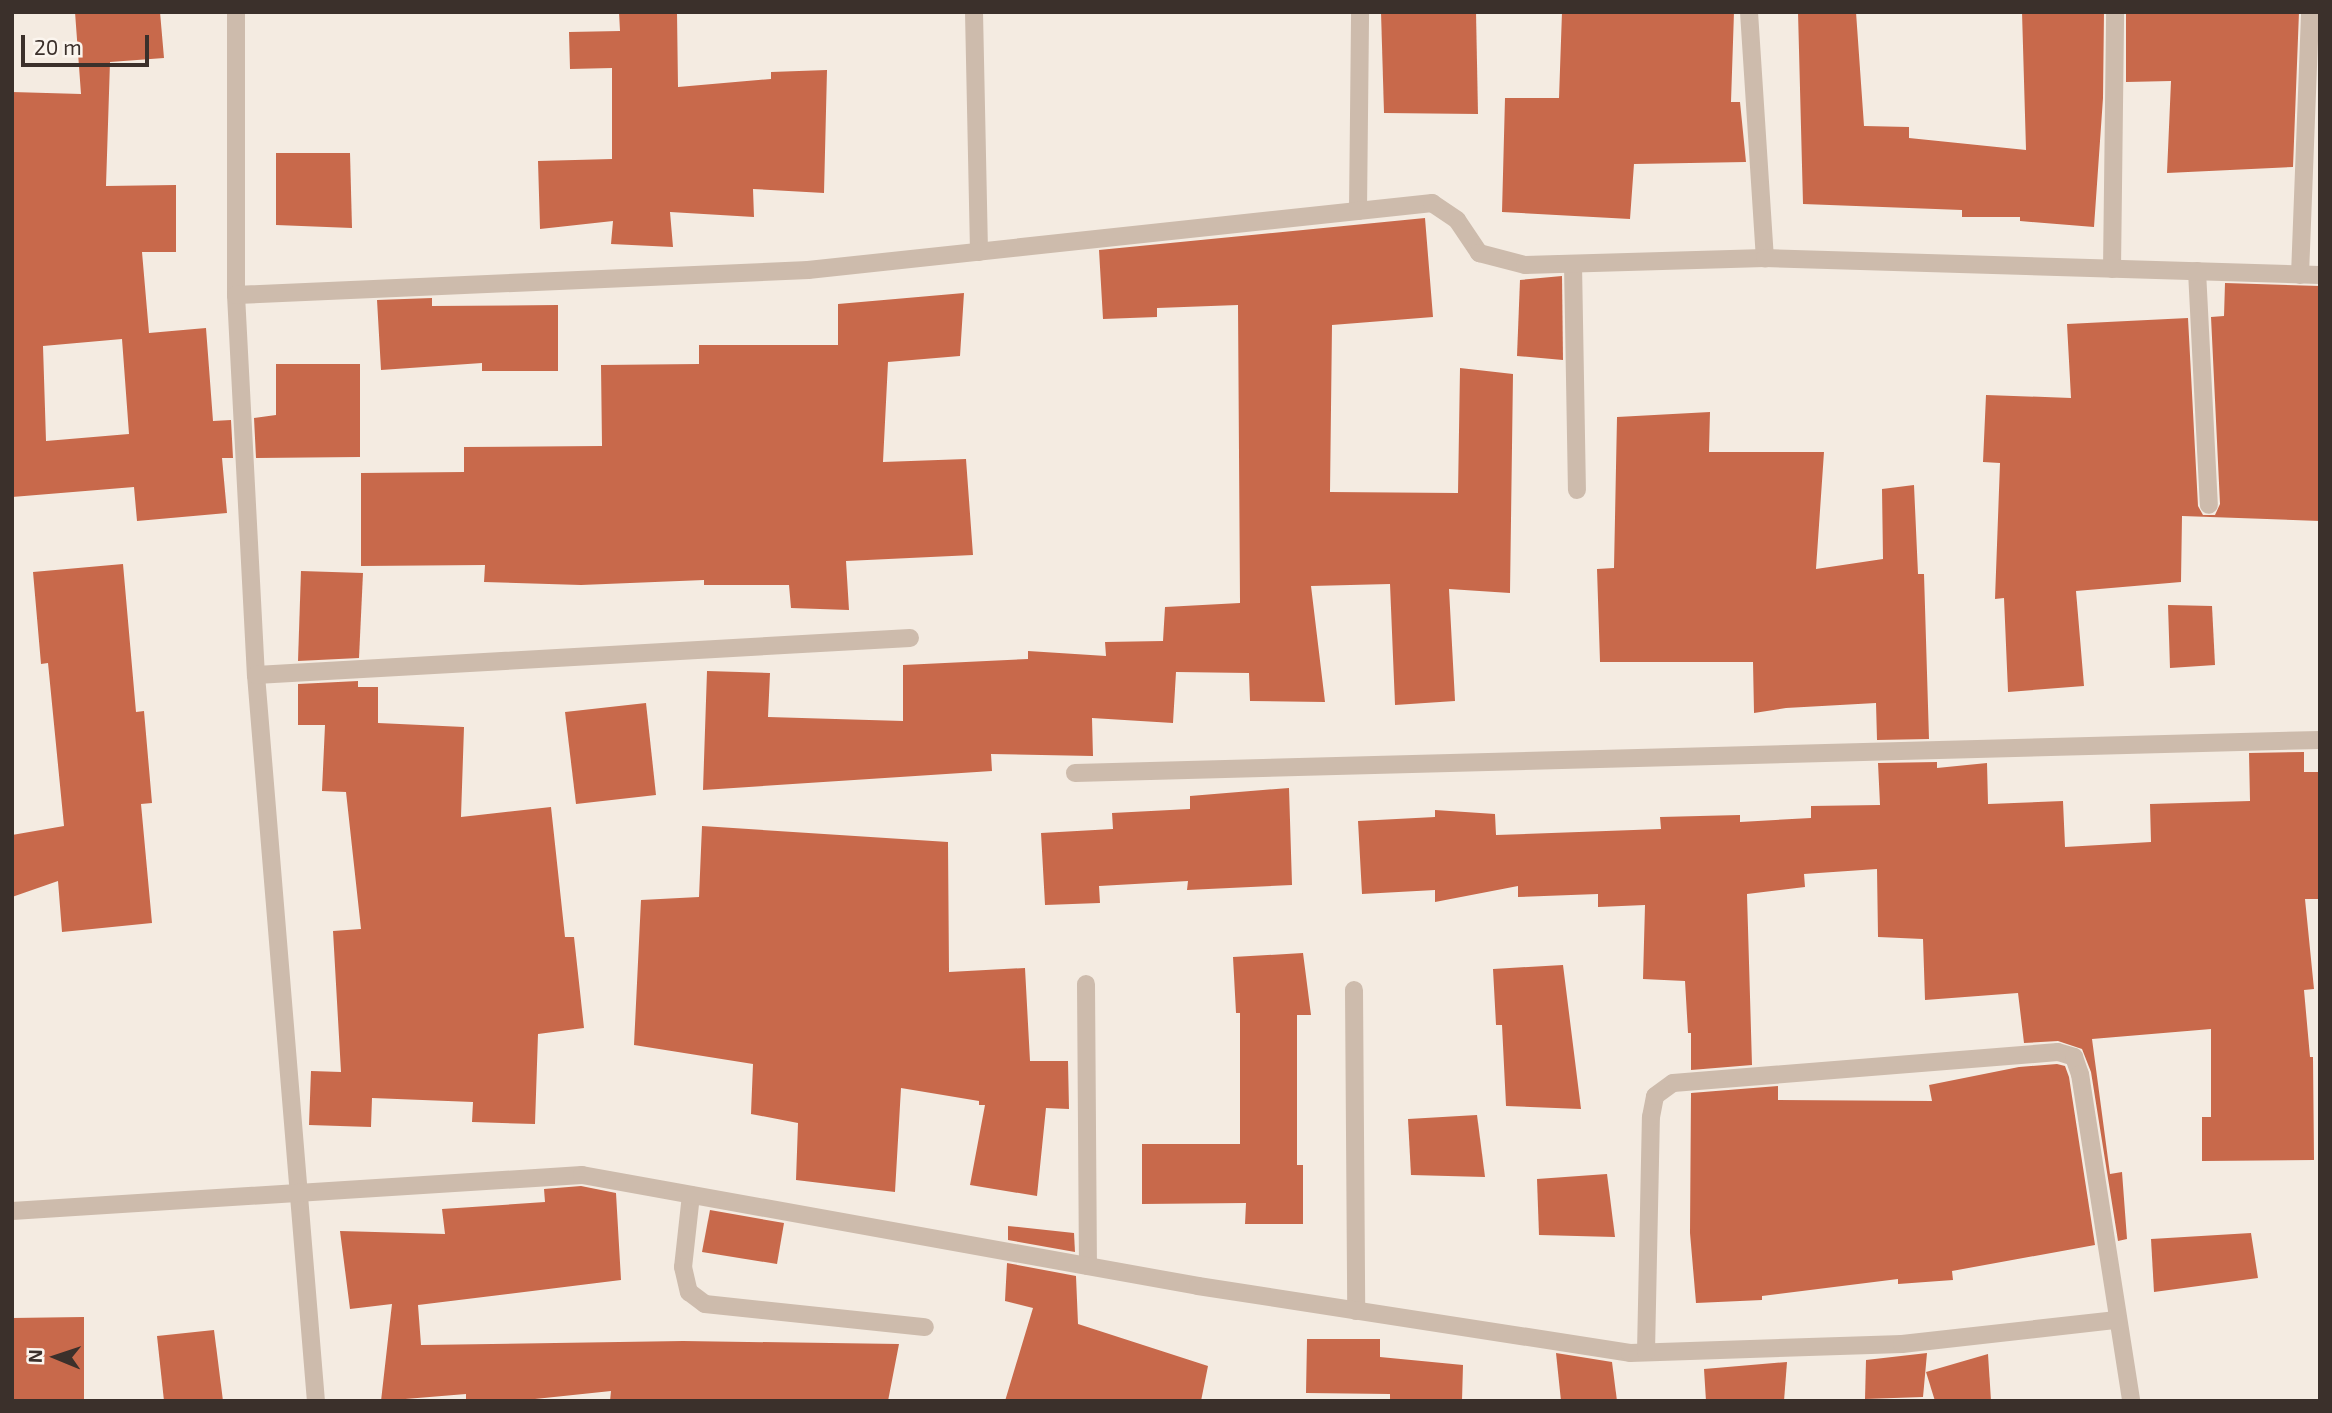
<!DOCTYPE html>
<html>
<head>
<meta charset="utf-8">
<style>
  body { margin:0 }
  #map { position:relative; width:2332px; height:1413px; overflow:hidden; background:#f4ebe1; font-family:"Exo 2",sans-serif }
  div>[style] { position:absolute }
  .building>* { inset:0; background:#c8694b }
  .minor>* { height:18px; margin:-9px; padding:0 9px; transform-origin:9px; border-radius:9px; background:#cdbbac }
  span { translate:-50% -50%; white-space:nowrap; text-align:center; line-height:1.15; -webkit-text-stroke:6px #fbf5ee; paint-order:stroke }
  .frame { position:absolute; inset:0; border:14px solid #3b302b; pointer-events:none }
  .north { position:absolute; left:21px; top:1322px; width:70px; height:70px; -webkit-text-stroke:5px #fbf5ee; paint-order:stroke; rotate:272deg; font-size:19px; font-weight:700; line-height:28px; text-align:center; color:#3b302b }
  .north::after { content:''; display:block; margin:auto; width:24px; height:32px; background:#3b302b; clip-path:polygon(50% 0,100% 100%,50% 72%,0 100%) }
  .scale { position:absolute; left:21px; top:35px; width:128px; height:32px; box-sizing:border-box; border:4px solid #3b302b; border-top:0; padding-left:9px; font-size:21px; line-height:24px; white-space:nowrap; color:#3b302b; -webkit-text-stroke:5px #fbf5ee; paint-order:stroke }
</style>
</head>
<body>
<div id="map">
  <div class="building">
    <div style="clip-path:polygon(evenodd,75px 12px,160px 12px,164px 58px,110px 62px,106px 186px,176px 185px,176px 252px,142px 252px,149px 333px,206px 328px,213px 421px,231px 420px,233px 458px,222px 458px,227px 513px,137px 521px,134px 487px,12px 497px,12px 92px,81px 94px,75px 12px,122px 339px,129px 434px,46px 441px,43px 346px,122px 339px)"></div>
    <div style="clip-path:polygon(619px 12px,677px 12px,678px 87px,771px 79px,771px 72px,827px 70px,824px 193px,753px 189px,754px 217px,670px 212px,673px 247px,611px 244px,613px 221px,540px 229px,538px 161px,612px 159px,612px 68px,570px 69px,569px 32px,620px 31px)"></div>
    <div style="clip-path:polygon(1381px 12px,1476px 12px,1478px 114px,1384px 113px)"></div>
    <div style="clip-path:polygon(1562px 12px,1734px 12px,1731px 102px,1740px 102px,1746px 162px,1634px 164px,1630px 219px,1502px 212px,1505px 98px,1559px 98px)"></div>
    <div style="clip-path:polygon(1798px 12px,1856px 12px,1864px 126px,1909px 127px,1909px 138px,2026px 150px,2022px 12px,2104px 12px,2103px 98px,2094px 227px,2020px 221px,2020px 217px,1962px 217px,1962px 210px,1803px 204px)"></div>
    <div style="clip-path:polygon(2126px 12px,2299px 12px,2293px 167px,2167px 173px,2171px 81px,2126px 82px)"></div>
    <div style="clip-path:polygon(276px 153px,350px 153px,352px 228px,276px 225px)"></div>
    <div style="clip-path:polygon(1425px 218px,1433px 317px,1332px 325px,1330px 492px,1458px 493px,1460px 368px,1513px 374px,1510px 593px,1449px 589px,1455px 701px,1395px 705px,1390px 584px,1311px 586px,1325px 702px,1250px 701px,1249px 673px,1176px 672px,1173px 723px,1092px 718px,1093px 756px,991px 754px,992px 771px,703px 790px,707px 671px,770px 673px,768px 717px,903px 721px,903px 665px,1028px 659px,1028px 651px,1106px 656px,1105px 642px,1163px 641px,1165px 607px,1240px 603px,1238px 305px,1157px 308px,1157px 317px,1103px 319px,1099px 250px)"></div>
    <div style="clip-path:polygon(1562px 276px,1563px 360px,1517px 356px,1520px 280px)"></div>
    <div style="clip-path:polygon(2225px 283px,2320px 286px,2320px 521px,2182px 516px,2181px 582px,2076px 591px,2084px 686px,2008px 692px,2004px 598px,1995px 599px,2000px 463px,1983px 462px,1986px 395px,2071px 398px,2067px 324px,2188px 318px,2198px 506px,2203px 515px,2215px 515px,2220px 504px,2211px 317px,2224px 316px)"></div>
    <div style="clip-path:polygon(964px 293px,960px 356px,888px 362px,883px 462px,966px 459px,973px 555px,846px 561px,849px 610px,791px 608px,789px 585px,704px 585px,704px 580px,581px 585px,484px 582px,485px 565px,361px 566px,361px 473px,464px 472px,464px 447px,602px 446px,601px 365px,699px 364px,699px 345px,838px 345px,838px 304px)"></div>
    <div style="clip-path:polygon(432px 298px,432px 306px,558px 305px,558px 371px,482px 371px,482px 363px,381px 370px,377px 300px)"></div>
    <div style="clip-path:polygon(276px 364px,360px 364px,360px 457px,256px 458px,254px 418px,276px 415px)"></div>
    <div style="clip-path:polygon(1710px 412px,1709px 452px,1824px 452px,1816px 569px,1883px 559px,1882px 489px,1914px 485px,1918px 574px,1924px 574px,1929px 739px,1877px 740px,1876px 703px,1786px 708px,1754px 713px,1753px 662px,1600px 662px,1597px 569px,1614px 568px,1617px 417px)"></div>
    <div style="clip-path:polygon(123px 564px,136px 712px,144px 711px,152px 803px,141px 804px,152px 923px,62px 932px,58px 881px,12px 897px,12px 835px,64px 826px,48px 663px,41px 664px,33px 572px)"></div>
    <div style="clip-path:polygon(301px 571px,363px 573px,359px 658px,298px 661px)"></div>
    <div style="clip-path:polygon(2168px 605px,2212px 606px,2215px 665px,2170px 668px)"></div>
    <div style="clip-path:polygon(358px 681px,358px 687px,378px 687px,378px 723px,464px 727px,461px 817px,551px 807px,565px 937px,574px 937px,584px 1028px,538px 1034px,535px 1124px,472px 1122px,473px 1102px,372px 1098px,371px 1127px,309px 1125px,311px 1071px,341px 1072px,333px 931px,361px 929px,346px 792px,322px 791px,325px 725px,298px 725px,298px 684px)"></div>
    <div style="clip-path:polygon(646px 703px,656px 795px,576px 804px,565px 712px)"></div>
    <div style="clip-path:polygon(2304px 752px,2304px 772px,2320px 772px,2320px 899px,2305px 899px,2314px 989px,2304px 990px,2310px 1057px,2313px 1057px,2314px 1160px,2202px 1161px,2202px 1117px,2211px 1117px,2211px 1029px,2092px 1039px,2110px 1174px,2122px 1172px,2127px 1239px,2118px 1241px,2091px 1072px,2082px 1049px,2058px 1041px,2024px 1043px,2018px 993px,1925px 1000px,1923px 939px,1878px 937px,1877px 869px,1804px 874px,1805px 887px,1747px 894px,1752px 1065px,1691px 1070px,1691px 1033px,1688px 1033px,1685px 981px,1643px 979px,1645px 905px,1598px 907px,1598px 894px,1518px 897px,1518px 886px,1435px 902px,1435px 890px,1362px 894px,1358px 821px,1435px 817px,1435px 810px,1495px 814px,1496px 835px,1661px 829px,1660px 817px,1740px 815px,1740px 822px,1811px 818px,1811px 806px,1880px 805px,1878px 763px,1937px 762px,1937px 768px,1987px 763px,1988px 804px,2063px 801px,2065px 847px,2151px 842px,2150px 804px,2250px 801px,2249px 753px)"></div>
    <div style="clip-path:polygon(1289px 788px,1292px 885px,1187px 890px,1188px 881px,1099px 886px,1100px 903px,1045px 905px,1041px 833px,1113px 829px,1112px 813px,1190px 809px,1190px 796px)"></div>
    <div style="clip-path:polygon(702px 826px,948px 842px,949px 972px,1025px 968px,1030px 1061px,1068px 1061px,1069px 1109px,1046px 1108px,1037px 1196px,970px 1185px,985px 1105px,979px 1105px,979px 1101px,901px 1088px,895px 1192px,796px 1180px,798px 1123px,751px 1114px,753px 1064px,634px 1045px,641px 900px,699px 897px)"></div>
    <div style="clip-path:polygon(1303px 953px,1311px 1015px,1297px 1015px,1297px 1165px,1303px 1165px,1303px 1224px,1245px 1224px,1246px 1203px,1142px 1204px,1142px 1144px,1240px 1144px,1240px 1013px,1236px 1013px,1233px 957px)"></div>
    <div style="clip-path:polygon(1563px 965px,1581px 1109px,1506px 1106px,1502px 1025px,1496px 1025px,1493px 969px)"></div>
    <div style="clip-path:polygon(2057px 1064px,2065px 1066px,2069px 1077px,2095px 1245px,1952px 1271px,1953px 1280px,1898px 1284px,1898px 1279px,1762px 1296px,1762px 1300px,1696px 1303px,1690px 1233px,1691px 1093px,1778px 1086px,1778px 1100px,1932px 1101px,1929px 1085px,2019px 1067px)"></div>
    <div style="clip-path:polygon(1477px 1115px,1485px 1177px,1411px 1175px,1408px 1119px)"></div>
    <div style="clip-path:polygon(1607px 1174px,1615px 1237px,1539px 1235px,1537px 1179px)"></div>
    <div style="clip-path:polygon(581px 1186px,616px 1193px,621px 1280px,418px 1305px,421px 1345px,683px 1341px,899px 1344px,888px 1401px,610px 1401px,611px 1391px,516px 1401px,466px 1401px,466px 1394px,381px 1401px,392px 1304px,350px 1309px,340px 1231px,445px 1234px,442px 1209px,545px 1202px,544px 1189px)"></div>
    <div style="clip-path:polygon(710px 1210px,784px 1223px,777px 1264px,702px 1252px)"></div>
    <div style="clip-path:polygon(1008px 1226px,1074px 1233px,1075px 1252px,1008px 1240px)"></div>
    <div style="clip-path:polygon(2251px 1233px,2258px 1278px,2154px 1292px,2151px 1239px)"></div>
    <div style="clip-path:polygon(1007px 1263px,1076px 1276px,1078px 1324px,1208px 1366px,1201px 1401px,1005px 1401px,1033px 1308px,1005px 1301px)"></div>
    <div style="clip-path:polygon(84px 1317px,84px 1401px,12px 1401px,12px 1318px)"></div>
    <div style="clip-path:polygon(214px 1330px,223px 1401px,164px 1401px,157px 1336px)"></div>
    <div style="clip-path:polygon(1307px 1339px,1380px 1339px,1380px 1357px,1463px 1365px,1462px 1401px,1390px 1401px,1390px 1394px,1306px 1393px)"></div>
    <div style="clip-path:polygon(1556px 1353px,1612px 1362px,1617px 1401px,1561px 1401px)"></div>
    <div style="clip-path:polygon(1927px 1353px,1923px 1397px,1865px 1399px,1866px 1360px)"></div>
    <div style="clip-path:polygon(1988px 1354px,1991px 1401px,1935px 1401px,1926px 1372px)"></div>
    <div style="clip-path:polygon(1787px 1362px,1784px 1401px,1706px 1401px,1704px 1369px)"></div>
  </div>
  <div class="minor">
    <div style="left:236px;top:12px;width:283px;rotate:90deg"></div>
    <div style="left:236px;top:295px;width:381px;rotate:87deg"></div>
    <div style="left:256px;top:675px;width:728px;rotate:85.28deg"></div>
    <div style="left:974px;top:12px;width:240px;rotate:88.8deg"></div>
    <div style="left:1749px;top:12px;width:247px;rotate:86.3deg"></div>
    <div style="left:1358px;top:211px;width:199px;rotate:-89.4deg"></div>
    <div style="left:1573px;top:264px;width:226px;rotate:89deg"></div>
    <div style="left:2112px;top:269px;width:257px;rotate:-89.3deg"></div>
    <div style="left:2197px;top:271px;width:234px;rotate:87.1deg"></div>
    <div style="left:2300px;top:275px;width:263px;rotate:-87.8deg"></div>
    <div style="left:236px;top:295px;width:573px;rotate:-2.5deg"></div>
    <div style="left:808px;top:270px;width:628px;rotate:-6.13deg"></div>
    <div style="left:1432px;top:203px;width:30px;rotate:34deg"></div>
    <div style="left:1457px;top:220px;width:40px;rotate:56deg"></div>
    <div style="left:1479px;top:253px;width:48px;rotate:14.6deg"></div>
    <div style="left:1525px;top:265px;width:240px;rotate:-1.7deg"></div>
    <div style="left:1765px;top:258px;width:555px;rotate:1.75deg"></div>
    <div style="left:256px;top:675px;width:655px;rotate:-3.24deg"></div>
    <div style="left:1075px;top:773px;width:1245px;rotate:-1.52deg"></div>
    <div style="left:1086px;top:984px;width:282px;rotate:89.6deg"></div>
    <div style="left:1354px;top:990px;width:321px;rotate:89.6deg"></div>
    <div style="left:691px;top:1195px;width:72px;rotate:96.3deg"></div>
    <div style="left:683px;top:1267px;width:26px;rotate:77deg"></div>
    <div style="left:689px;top:1292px;width:20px;rotate:37deg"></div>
    <div style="left:705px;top:1304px;width:221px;rotate:6deg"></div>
    <div style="left:12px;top:1211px;width:571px;rotate:-3.61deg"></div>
    <div style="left:582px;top:1175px;width:626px;rotate:10.21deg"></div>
    <div style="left:1198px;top:1286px;width:437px;rotate:8.8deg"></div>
    <div style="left:1630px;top:1353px;width:272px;rotate:-1.9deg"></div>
    <div style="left:1902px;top:1344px;width:216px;rotate:-6.4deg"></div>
    <div style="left:1646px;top:1352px;width:235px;rotate:-88.8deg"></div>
    <div style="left:1651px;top:1117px;width:21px;rotate:-79deg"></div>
    <div style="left:1655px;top:1096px;width:22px;rotate:-36deg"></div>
    <div style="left:1673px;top:1083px;width:386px;rotate:-4.6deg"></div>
    <div style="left:2058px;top:1052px;width:17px;rotate:17deg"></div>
    <div style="left:2074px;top:1057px;width:18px;rotate:71deg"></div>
    <div style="left:2080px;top:1074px;width:331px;rotate:81.1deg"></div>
  </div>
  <div class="frame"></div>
  <div class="north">N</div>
  <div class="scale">20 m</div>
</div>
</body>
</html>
